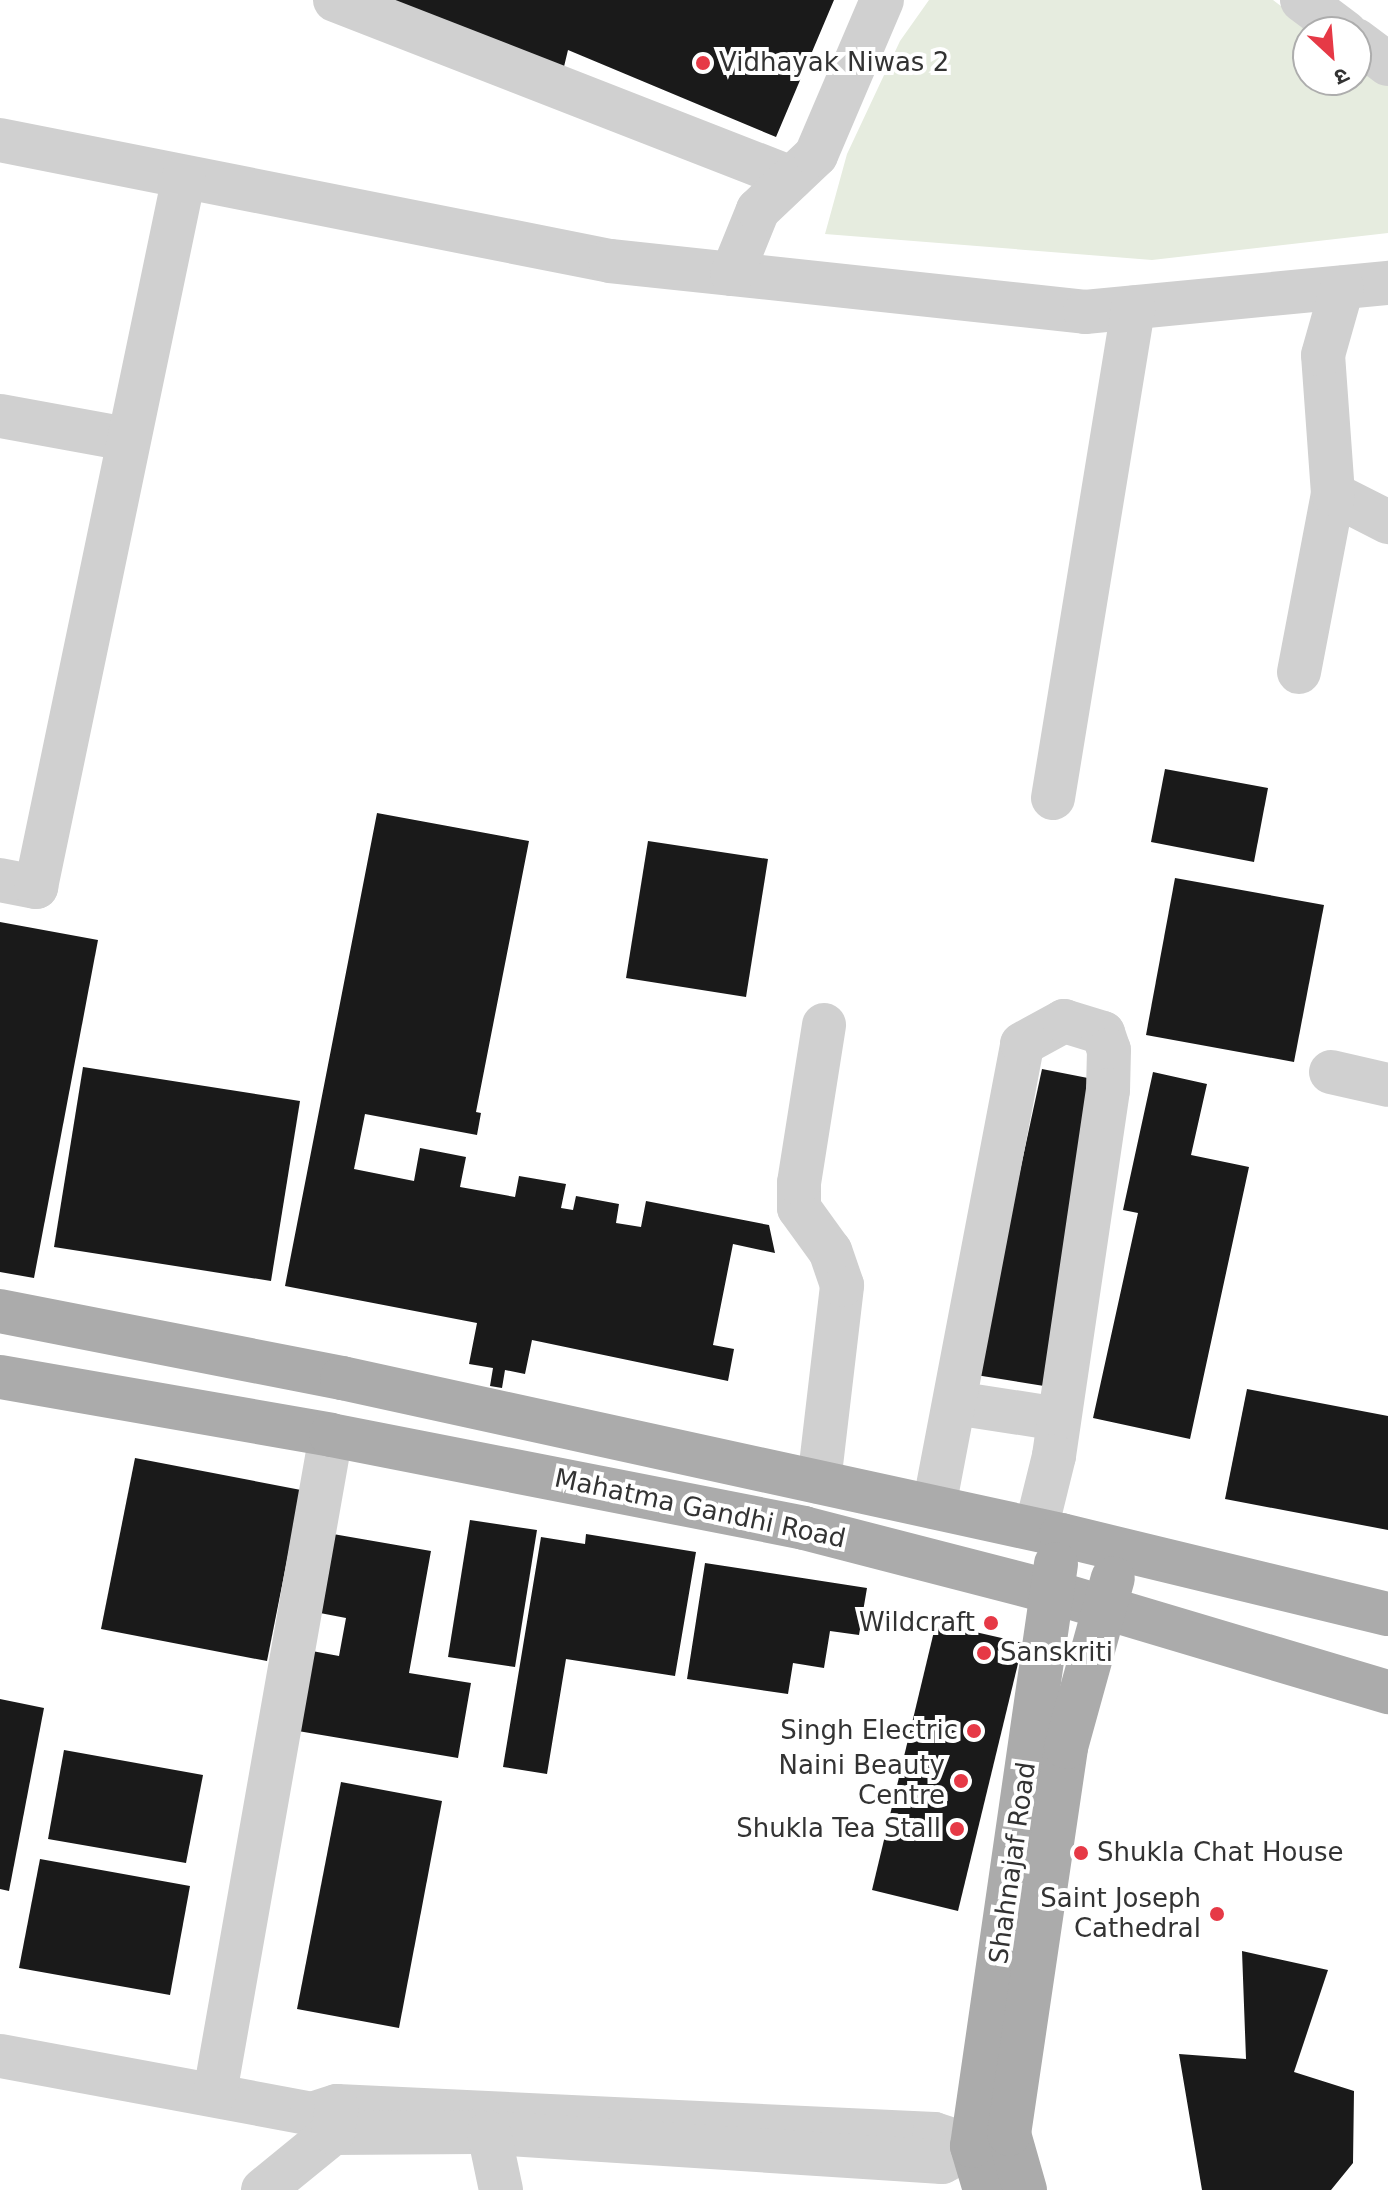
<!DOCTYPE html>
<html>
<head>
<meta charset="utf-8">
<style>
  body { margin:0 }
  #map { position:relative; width:1388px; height:2190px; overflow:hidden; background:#fff; font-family:"DejaVu Sans","Noto Sans Devanagari",sans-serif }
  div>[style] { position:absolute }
  .green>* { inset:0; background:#e6ecdf }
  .building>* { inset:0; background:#1a1a1a }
  .minor>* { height:44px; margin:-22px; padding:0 22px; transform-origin:22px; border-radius:22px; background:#d0d0d0 }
  .major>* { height:44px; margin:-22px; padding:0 22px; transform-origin:22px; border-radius:22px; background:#ababab }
  .dots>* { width:22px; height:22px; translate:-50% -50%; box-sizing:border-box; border:4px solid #fff; border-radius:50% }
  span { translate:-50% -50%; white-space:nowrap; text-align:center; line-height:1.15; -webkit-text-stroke:8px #fff; paint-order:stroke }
  .poi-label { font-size:26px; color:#333 }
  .left { translate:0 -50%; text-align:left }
  .right { translate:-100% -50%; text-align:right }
  .street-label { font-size:26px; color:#333 }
  .north { position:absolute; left:1292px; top:16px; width:80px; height:80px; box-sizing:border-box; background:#fff; border:2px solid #adadad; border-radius:50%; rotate:154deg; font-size:22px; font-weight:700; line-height:32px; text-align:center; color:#333 }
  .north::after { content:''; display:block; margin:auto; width:28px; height:36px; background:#e63946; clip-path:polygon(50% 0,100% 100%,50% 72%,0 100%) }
</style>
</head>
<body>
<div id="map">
  <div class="green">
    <div style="clip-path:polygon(929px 0,1273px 0,1315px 32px,1308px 32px,1308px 80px,1356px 80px,1356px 62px,1388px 86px,1388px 233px,1152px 260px,825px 234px,847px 154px,900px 41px)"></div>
  </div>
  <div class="building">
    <div style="clip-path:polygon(377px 0,834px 0,776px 137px,568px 50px,562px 75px)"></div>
    <div style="clip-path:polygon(1165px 769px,1268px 788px,1254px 862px,1151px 842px)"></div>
    <div style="clip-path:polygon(377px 813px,529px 841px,476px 1112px,481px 1113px,477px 1135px,365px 1114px,354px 1169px,414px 1181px,420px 1148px,466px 1157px,460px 1187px,515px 1197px,519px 1176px,566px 1184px,561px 1208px,573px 1210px,576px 1196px,619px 1204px,616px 1223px,641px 1227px,646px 1201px,769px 1225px,775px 1253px,733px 1244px,713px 1345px,734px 1349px,728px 1381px,532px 1340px,525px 1374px,505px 1370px,502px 1388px,490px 1386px,493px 1368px,469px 1364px,477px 1323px,285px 1286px)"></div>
    <div style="clip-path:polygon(648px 841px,768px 859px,746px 997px,626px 978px)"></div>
    <div style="clip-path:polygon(1175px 878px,1324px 905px,1294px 1062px,1146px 1035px)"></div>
    <div style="clip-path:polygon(0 922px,98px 940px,34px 1278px,0 1272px)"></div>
    <div style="clip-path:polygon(83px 1067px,300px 1101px,271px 1281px,54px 1247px)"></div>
    <div style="clip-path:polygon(1042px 1069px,1098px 1080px,1069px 1390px,976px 1375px)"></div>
    <div style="clip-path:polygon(1153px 1072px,1207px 1084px,1191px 1155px,1249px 1167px,1190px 1439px,1093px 1418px,1138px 1213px,1123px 1210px)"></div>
    <div style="clip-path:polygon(1247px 1389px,1388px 1416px,1388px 1530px,1225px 1499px)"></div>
    <div style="clip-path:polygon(135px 1458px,301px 1490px,267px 1661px,101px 1629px)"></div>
    <div style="clip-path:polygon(470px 1520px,537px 1530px,515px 1667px,448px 1657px)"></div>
    <div style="clip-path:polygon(333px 1534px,431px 1551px,409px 1673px,471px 1683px,458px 1758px,298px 1731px,312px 1651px,339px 1656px,346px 1618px,320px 1613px)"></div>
    <div style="clip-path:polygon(586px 1534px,696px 1552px,675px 1676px,566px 1659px,547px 1774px,503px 1767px,541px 1537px,585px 1544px)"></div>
    <div style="clip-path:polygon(705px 1563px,867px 1588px,859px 1635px,830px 1631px,824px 1668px,793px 1663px,788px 1694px,687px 1679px)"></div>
    <div style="clip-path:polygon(936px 1623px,1023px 1643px,958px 1911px,872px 1890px)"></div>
    <div style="clip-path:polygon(0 1699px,44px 1708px,9px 1891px,0 1889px)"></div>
    <div style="clip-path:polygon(64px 1750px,203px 1775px,186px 1863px,48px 1839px)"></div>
    <div style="clip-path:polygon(341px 1782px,442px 1801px,399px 2028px,297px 2009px)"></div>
    <div style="clip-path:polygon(40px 1859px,190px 1886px,170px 1995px,19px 1968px)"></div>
    <div style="clip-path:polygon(1242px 1951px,1328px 1970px,1294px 2072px,1354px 2091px,1353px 2163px,1331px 2190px,1202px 2190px,1179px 2054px,1246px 2059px)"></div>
  </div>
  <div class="minor">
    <div style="left:335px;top:0;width:490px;rotate:21.3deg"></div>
    <div style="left:1302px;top:0;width:54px;rotate:36.7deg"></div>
    <div style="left:1356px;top:40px;width:40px;rotate:37deg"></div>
    <div style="left:0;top:140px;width:622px;rotate:11.22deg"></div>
    <div style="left:610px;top:261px;width:478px;rotate:6.1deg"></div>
    <div style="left:1085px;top:312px;width:304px;rotate:-5.5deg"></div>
    <div style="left:732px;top:274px;width:69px;rotate:-67.9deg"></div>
    <div style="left:758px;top:210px;width:80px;rotate:-43.5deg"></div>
    <div style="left:816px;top:155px;width:168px;rotate:-66.9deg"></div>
    <div style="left:0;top:416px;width:128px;rotate:10.3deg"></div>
    <div style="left:1333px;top:494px;width:62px;rotate:27deg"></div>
    <div style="left:1299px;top:672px;width:181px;rotate:-79.2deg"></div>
    <div style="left:1333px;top:494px;width:139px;rotate:-94.1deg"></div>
    <div style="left:1323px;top:355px;width:70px;rotate:-74.2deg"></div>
    <div style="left:1053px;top:798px;width:497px;rotate:-80.7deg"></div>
    <div style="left:0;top:880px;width:37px;rotate:11deg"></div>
    <div style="left:36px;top:887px;width:725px;rotate:-78.23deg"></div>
    <div style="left:1331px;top:1072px;width:58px;rotate:12.8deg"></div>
    <div style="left:955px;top:1403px;width:105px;rotate:8.7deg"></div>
    <div style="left:819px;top:1482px;width:198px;rotate:-83.3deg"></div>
    <div style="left:842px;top:1285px;width:36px;rotate:-109deg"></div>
    <div style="left:830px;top:1251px;width:53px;rotate:-125.8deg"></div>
    <div style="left:799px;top:1208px;width:25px;rotate:-90deg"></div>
    <div style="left:799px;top:1183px;width:160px;rotate:-81deg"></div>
    <div style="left:934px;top:1507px;width:471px;rotate:-79.2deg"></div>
    <div style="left:1022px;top:1044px;width:48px;rotate:-28.7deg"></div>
    <div style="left:1064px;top:1021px;width:41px;rotate:17.1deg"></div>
    <div style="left:1103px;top:1033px;width:18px;rotate:71deg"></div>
    <div style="left:1109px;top:1050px;width:40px;rotate:91.4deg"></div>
    <div style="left:1108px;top:1090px;width:370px;rotate:98.4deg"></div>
    <div style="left:1054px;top:1456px;width:75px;rotate:103.9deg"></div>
    <div style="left:0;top:2056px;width:317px;rotate:10.5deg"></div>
    <div style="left:215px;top:2093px;width:668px;rotate:-80deg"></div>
    <div style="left:337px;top:2106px;width:598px;rotate:2.69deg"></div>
    <div style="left:934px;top:2134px;width:40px;rotate:18deg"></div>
    <div style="left:972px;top:2146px;width:34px;rotate:152deg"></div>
    <div style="left:942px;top:2162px;width:468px;rotate:-176.3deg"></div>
    <div style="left:475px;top:2132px;width:142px;rotate:179.6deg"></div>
    <div style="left:333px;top:2133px;width:28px;rotate:-138deg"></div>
    <div style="left:312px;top:2114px;width:26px;rotate:-18deg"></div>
    <div style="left:489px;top:2133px;width:58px;rotate:78.1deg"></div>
    <div style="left:263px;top:2190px;width:90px;rotate:-39.2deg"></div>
    <div style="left:333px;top:2133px;width:27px;rotate:-82deg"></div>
  </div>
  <div class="major">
    <div style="left:0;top:1311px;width:349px;rotate:11.1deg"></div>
    <div style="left:342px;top:1378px;width:736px;rotate:12.32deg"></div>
    <div style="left:1061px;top:1535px;width:336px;rotate:13.6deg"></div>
    <div style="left:0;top:1377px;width:336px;rotate:9.9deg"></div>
    <div style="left:331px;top:1435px;width:482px;rotate:11.1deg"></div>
    <div style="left:804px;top:1528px;width:256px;rotate:14.5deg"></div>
    <div style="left:1052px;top:1592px;width:351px;rotate:16.6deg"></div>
    <div style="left:985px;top:2190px;width:46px;rotate:-106.5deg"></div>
    <div style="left:972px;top:2146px;width:588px;rotate:-81.79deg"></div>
    <div style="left:1025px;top:2190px;width:58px;rotate:-105.9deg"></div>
    <div style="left:1009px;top:2134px;width:391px;rotate:-81.6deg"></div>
    <div style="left:1066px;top:1747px;width:175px;rotate:-74.5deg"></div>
  </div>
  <div class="dots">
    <div style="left:703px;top:63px;background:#e63946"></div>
    <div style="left:991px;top:1623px;background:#e63946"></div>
    <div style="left:984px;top:1653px;background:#e63946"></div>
    <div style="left:974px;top:1731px;background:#e63946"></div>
    <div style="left:961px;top:1781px;background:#e63946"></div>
    <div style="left:957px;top:1829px;background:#e63946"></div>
    <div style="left:1081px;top:1853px;background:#e63946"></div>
    <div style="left:1217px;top:1914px;background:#e63946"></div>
  </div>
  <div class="poi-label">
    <span class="left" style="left:719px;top:63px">Vidhayak Niwas 2</span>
    <span class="right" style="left:975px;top:1623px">Wildcraft</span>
    <span class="left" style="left:1000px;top:1653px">Sanskriti</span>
    <span class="right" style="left:958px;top:1731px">Singh Electric</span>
    <span class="right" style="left:945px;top:1781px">Naini Beauty<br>Centre</span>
    <span class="right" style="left:941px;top:1829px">Shukla Tea Stall</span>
    <span class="left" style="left:1097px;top:1853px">Shukla Chat House</span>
    <span class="right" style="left:1201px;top:1914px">Saint Joseph<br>Cathedral</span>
  </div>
  <div class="street-label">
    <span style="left:700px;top:1509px;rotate:12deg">Mahatma Gandhi Road</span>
    <span style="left:1013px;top:1863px;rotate:-82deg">Shahnajaf Road</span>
  </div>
  <div class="north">उ</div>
</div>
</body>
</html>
